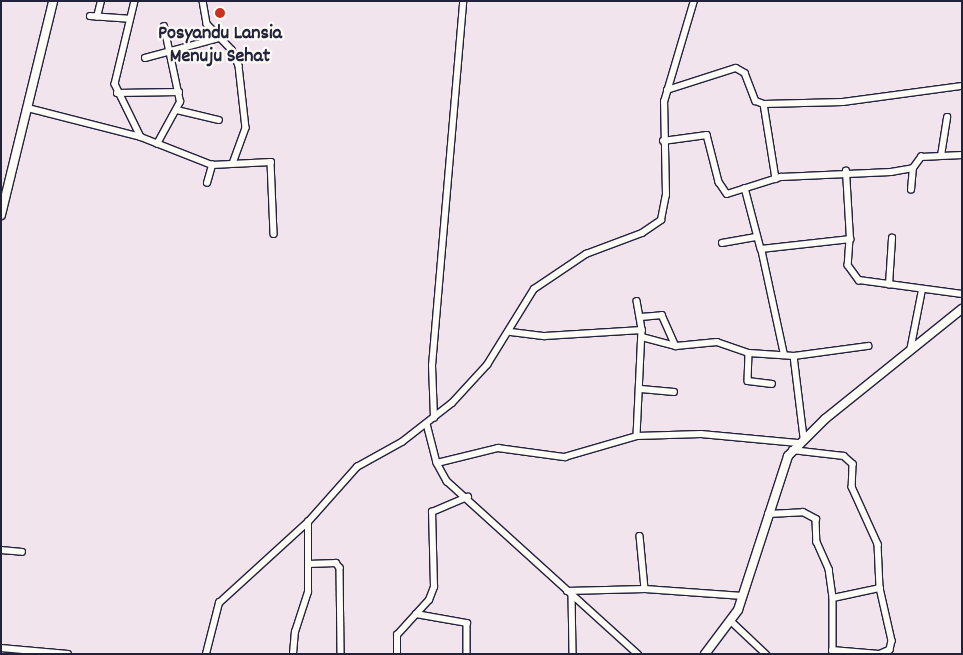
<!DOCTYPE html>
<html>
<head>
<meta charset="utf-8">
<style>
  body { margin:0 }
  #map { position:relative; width:963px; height:655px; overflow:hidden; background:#f2e4ec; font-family:Dekko,sans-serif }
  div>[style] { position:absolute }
  .roads { filter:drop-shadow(1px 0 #22223b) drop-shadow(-1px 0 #22223b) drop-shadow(0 1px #22223b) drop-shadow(0 -1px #22223b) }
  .street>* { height:5.5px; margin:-2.75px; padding:0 2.75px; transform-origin:2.75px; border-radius:2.75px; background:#fdfcf7 }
  .secondary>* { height:8px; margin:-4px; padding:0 4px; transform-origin:4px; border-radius:4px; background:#fdfcf7 }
  .dots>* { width:14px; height:14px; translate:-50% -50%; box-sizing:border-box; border:2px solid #fdfcf7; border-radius:50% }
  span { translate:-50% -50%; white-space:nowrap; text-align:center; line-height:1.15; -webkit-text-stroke:4.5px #fdfcf7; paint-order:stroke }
  .poi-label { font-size:20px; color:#22223b; font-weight:700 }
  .frame { position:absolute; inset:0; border:2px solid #22223b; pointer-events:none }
</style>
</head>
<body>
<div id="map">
  <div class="roads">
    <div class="street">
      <div style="left:135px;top:1px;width:85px;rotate:103.5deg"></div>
      <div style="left:115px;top:84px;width:59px;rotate:63.9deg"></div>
      <div style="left:141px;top:137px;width:76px;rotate:21.5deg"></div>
      <div style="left:212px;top:165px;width:59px;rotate:-2.9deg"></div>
      <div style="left:271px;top:162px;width:72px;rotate:87.6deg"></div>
      <div style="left:203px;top:1px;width:23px;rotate:80deg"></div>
      <div style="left:207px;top:24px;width:36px;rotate:46deg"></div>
      <div style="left:232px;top:50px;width:17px;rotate:66deg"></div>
      <div style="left:239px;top:66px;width:62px;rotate:83.6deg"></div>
      <div style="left:246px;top:128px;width:37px;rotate:110deg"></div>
      <div style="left:90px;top:16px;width:39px;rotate:4deg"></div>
      <div style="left:97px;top:17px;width:16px;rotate:-76deg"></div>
      <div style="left:145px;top:58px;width:77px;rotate:-15.1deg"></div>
      <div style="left:667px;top:90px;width:72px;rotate:-17.7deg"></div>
      <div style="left:736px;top:68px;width:10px;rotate:29deg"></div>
      <div style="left:745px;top:73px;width:30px;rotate:69deg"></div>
      <div style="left:756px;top:101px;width:9px;rotate:21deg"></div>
      <div style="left:764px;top:104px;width:79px;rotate:-1.5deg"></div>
      <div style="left:843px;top:102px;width:120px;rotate:-7.7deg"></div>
      <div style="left:117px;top:93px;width:62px;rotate:-0.9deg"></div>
      <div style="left:764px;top:104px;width:76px;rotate:80.9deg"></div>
      <div style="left:28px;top:108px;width:117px;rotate:14.4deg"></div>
      <div style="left:177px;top:110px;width:43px;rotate:13.4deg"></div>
      <div style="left:663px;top:141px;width:44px;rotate:-7.8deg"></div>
      <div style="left:707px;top:135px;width:49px;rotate:75.7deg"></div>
      <div style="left:719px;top:182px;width:14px;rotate:56deg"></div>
      <div style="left:727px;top:194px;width:57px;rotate:-17.5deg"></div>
      <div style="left:781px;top:177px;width:110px;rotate:-2.6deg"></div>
      <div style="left:891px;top:172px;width:22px;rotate:-10deg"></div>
      <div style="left:913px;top:168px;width:14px;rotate:-54deg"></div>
      <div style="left:921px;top:157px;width:41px;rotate:-2.8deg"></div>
      <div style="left:157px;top:144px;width:48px;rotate:-61.3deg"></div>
      <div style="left:180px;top:102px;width:77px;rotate:-102deg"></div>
      <div style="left:941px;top:156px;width:39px;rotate:-81deg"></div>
      <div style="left:207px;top:183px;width:19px;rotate:-74deg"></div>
      <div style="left:745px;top:188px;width:63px;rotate:75.3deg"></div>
      <div style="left:911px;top:190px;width:22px;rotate:-85deg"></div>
      <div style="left:850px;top:239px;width:26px;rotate:94deg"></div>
      <div style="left:848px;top:265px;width:19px;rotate:54deg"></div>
      <div style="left:859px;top:280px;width:104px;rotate:7.7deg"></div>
      <div style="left:722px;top:243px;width:34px;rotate:-10deg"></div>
      <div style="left:889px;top:285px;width:47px;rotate:-86.3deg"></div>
      <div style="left:637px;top:301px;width:29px;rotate:80deg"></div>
      <div style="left:642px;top:330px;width:106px;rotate:92.7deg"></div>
      <div style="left:641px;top:317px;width:21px;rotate:-5deg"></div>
      <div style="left:662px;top:315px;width:34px;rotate:66deg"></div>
      <div style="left:511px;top:332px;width:34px;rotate:7deg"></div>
      <div style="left:545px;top:336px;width:97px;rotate:-3.5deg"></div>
      <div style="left:642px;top:337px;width:35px;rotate:15deg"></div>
      <div style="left:676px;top:346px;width:41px;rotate:-5.6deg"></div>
      <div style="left:717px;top:342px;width:34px;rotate:19deg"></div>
      <div style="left:749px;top:353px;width:45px;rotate:3.8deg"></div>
      <div style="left:794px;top:356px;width:75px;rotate:-7.7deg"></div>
      <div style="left:910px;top:351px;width:62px;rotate:-78.9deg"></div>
      <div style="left:749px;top:353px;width:28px;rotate:92deg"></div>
      <div style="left:748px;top:381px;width:24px;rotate:7deg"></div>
      <div style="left:784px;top:355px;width:108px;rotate:-102.2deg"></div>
      <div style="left:761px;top:249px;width:90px;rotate:-6.4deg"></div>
      <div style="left:850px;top:239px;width:68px;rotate:-93.4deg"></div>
      <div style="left:794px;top:356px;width:82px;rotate:83deg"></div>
      <div style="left:641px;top:389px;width:33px;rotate:5deg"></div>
      <div style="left:434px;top:418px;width:52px;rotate:-92.2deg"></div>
      <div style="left:432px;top:366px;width:366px;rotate:-85.1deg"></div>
      <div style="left:427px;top:424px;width:40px;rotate:75.6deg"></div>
      <div style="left:437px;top:463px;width:21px;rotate:61deg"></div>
      <div style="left:447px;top:481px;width:258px;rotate:42.2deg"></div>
      <div style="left:792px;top:450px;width:52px;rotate:6.6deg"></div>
      <div style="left:844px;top:456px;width:12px;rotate:42deg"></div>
      <div style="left:853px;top:464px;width:23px;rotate:92deg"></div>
      <div style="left:852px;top:487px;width:63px;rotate:65.5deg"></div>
      <div style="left:878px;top:544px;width:44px;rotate:87.4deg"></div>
      <div style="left:880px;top:588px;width:54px;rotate:77.2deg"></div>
      <div style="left:892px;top:641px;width:9px;rotate:103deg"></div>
      <div style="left:890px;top:650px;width:10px;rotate:156deg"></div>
      <div style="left:437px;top:463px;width:63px;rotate:-13.8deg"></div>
      <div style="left:498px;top:448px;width:68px;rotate:7.7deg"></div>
      <div style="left:565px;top:457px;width:75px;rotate:-16.3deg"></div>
      <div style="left:637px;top:436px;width:64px;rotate:-1.8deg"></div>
      <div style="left:701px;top:434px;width:97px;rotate:5.3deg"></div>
      <div style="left:768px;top:514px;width:35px;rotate:-3deg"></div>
      <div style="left:803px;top:512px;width:15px;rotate:28deg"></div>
      <div style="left:816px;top:519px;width:23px;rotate:88deg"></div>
      <div style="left:817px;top:542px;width:30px;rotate:66deg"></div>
      <div style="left:829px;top:569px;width:29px;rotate:82deg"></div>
      <div style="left:833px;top:598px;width:56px;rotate:90deg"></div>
      <div style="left:640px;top:536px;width:53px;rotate:84.6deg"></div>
      <div style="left:1px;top:550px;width:21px;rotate:5deg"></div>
      <div style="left:308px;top:564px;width:28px;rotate:-2deg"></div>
      <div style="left:336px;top:563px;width:6px;rotate:51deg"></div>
      <div style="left:340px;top:568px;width:86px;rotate:89.3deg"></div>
      <div style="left:567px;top:591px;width:78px;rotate:-1.5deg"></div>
      <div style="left:645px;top:589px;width:98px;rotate:4.1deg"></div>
      <div style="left:572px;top:595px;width:59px;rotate:89deg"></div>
      <div style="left:833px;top:598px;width:48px;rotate:-12deg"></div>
      <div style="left:416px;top:614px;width:52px;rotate:10deg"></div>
      <div style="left:467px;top:623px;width:31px;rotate:90deg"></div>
      <div style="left:732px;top:622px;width:47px;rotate:43.3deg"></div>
      <div style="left:1px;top:648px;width:67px;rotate:5.1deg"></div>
      <div style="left:832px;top:650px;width:47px;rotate:4.9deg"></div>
      <div style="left:206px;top:654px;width:53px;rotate:-75.7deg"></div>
      <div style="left:219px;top:603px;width:120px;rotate:-42.3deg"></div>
      <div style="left:308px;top:522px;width:74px;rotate:-48.3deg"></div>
      <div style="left:357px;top:467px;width:51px;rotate:-29.1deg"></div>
      <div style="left:402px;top:442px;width:63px;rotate:-38deg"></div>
      <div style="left:452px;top:403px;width:52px;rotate:-47.4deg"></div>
      <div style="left:487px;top:365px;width:89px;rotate:-58.3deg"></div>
      <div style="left:534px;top:289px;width:63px;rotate:-33.9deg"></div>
      <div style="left:586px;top:254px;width:60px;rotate:-20.6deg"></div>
      <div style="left:642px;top:233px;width:23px;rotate:-34deg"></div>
      <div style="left:661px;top:220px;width:25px;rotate:-79deg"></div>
      <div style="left:666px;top:195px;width:93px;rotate:-91.2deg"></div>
      <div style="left:664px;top:102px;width:105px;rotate:-73.5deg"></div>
      <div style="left:293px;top:654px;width:22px;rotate:-85deg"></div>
      <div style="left:295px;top:632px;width:42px;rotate:-72deg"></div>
      <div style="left:308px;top:592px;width:70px;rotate:-90deg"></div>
      <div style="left:397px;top:654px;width:19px;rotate:-90deg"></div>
      <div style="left:397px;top:635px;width:47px;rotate:-47.6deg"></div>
      <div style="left:429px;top:600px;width:14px;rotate:-69deg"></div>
      <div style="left:434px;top:587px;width:75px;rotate:-91.5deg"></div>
      <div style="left:432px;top:512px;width:39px;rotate:-23deg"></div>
    </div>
    <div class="secondary">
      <div style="left:1px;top:215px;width:220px;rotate:-76.3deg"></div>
      <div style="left:705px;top:654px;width:55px;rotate:-53.1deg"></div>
      <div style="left:738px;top:610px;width:162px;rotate:-72deg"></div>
      <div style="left:788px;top:456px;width:52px;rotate:-45deg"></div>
      <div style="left:825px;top:419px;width:176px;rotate:-38.8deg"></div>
    </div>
  </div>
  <div class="dots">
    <div style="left:220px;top:13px;background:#c8321e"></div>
  </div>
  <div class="poi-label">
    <span style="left:220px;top:46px">Posyandu Lansia<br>Menuju Sehat</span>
  </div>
  <div class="frame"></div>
</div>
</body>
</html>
